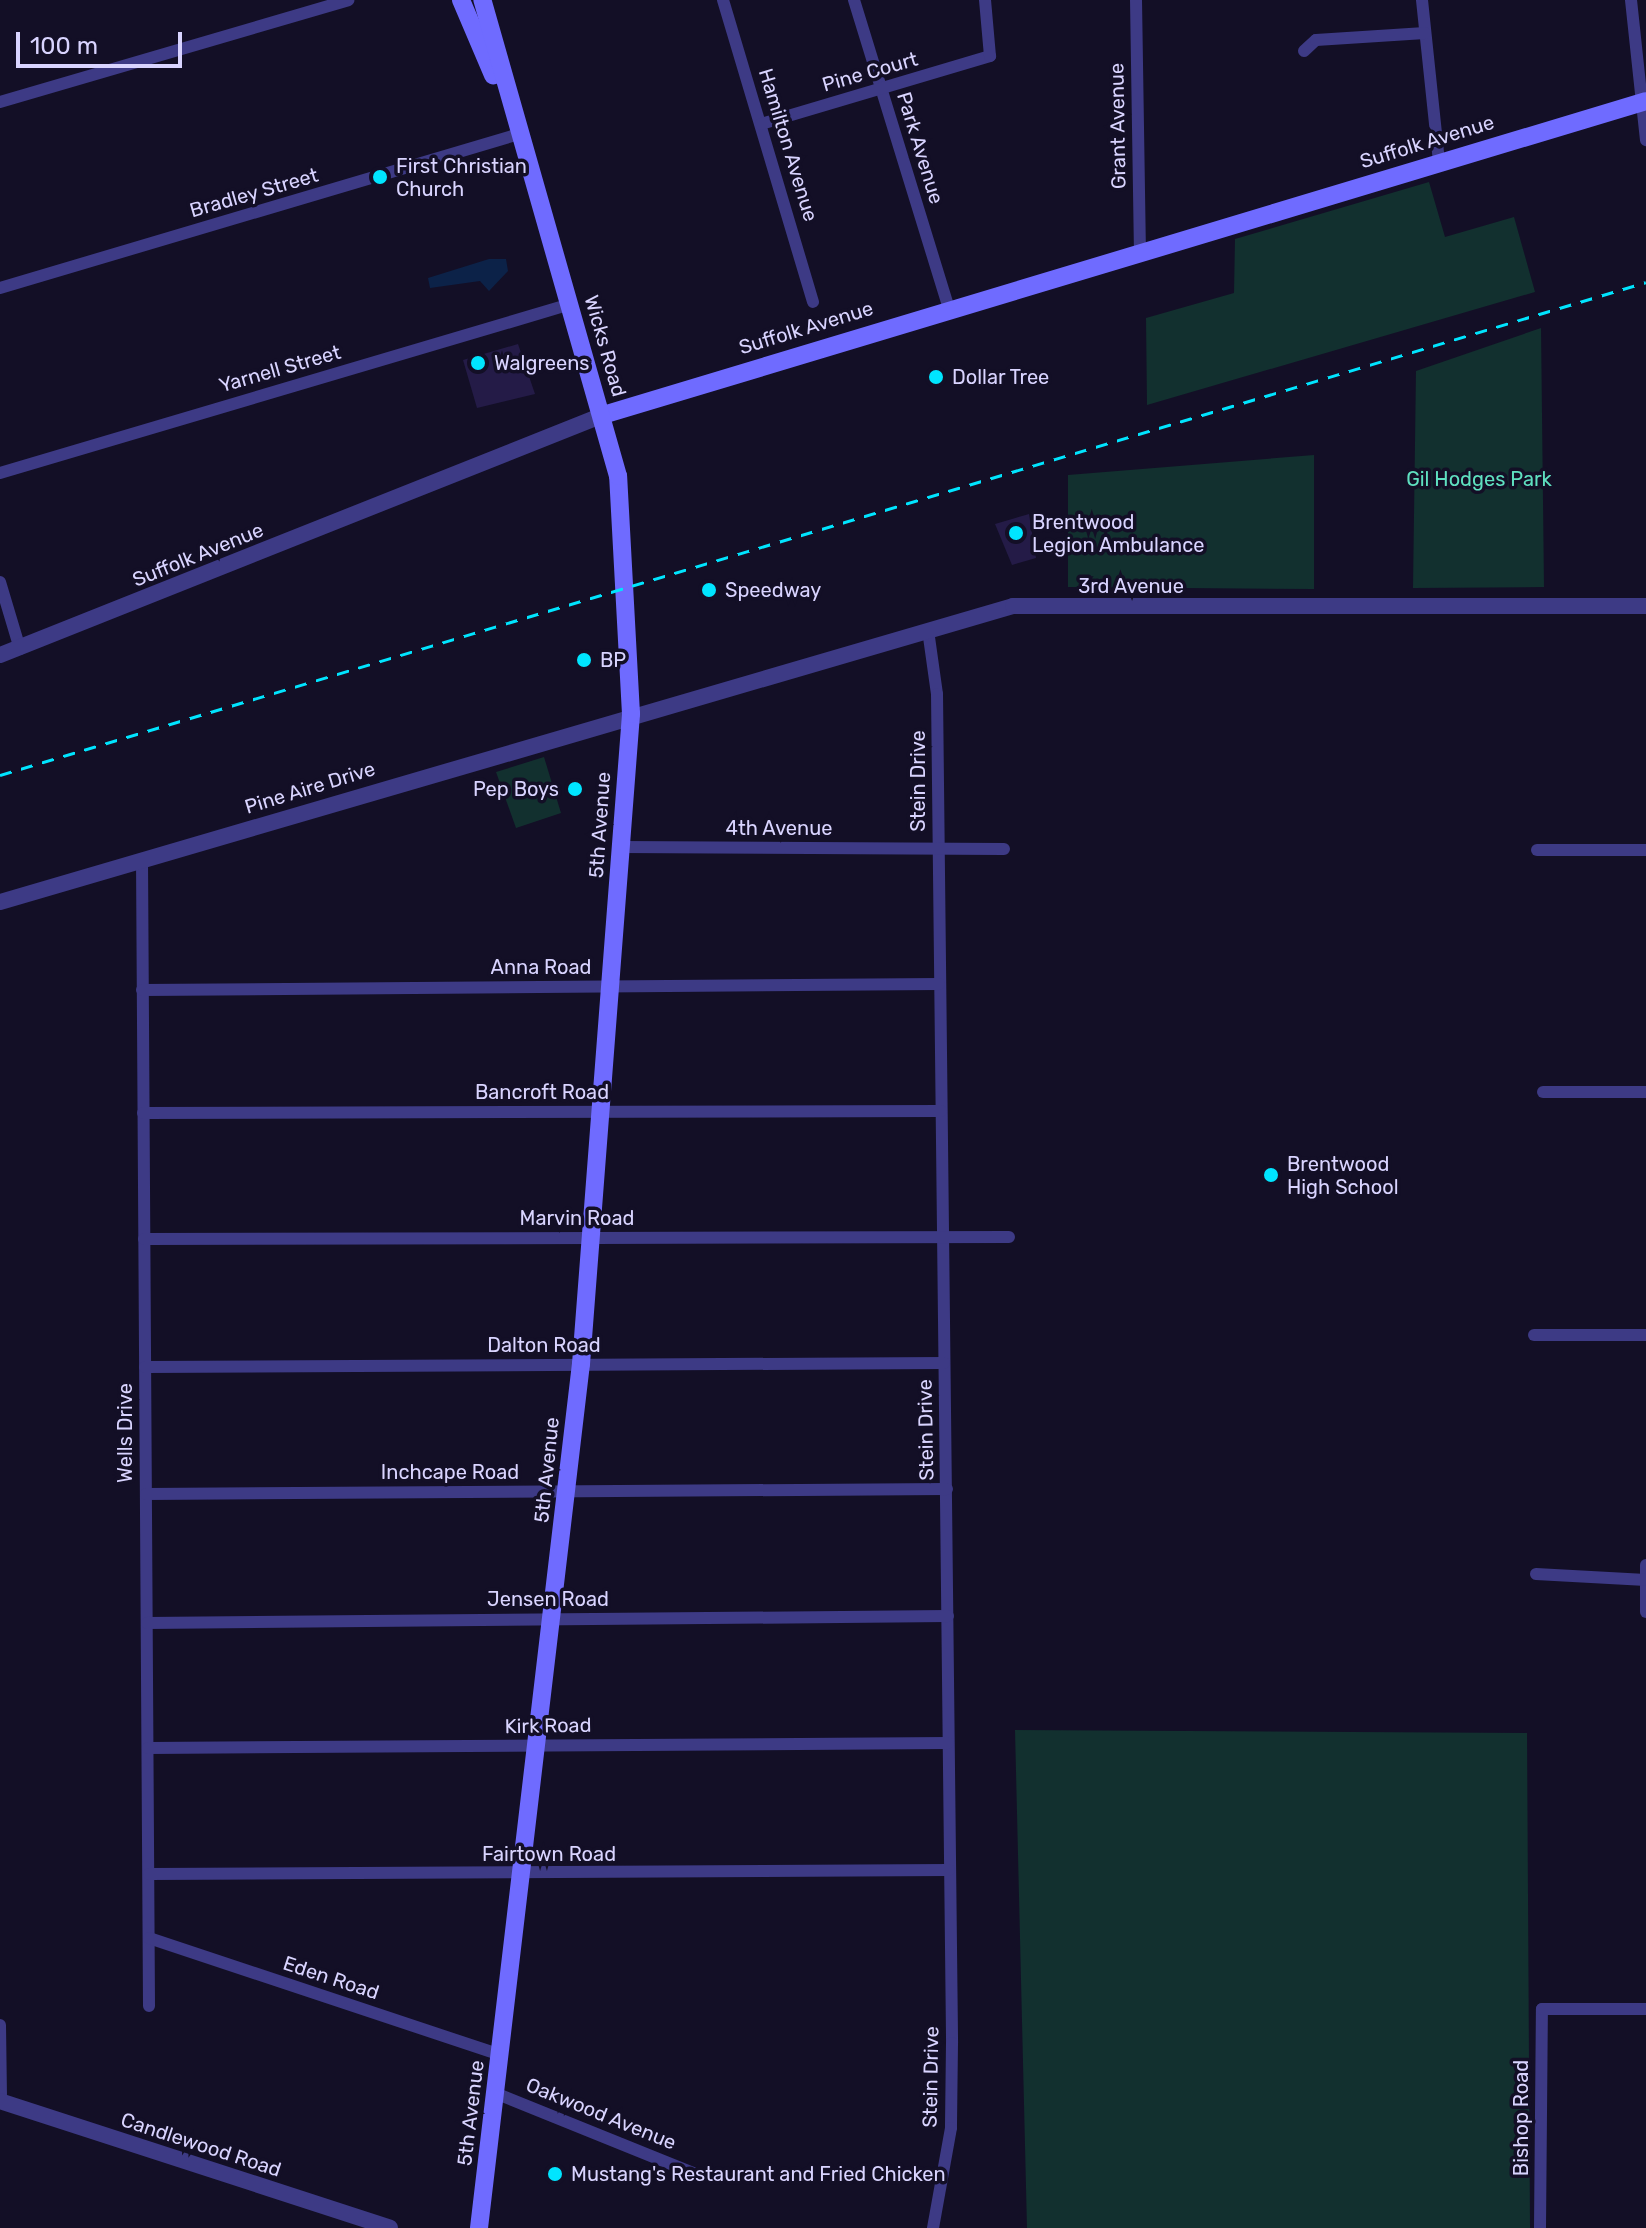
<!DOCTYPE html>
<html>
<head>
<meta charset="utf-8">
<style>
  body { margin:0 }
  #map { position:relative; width:1646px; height:2228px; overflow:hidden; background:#130f26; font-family:Rubik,sans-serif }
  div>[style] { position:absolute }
  .green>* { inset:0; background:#12302f }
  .water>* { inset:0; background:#0c2248 }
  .building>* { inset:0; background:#241b47 }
  .minor>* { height:12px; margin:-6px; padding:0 6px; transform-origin:6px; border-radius:6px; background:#3d3a85 }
  .tertiary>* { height:16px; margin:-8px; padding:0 8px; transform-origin:8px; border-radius:8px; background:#3d3a85 }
  .secondary>* { height:18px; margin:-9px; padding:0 9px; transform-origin:9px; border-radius:9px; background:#6f6bff }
  .rail>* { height:3px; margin-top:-1.5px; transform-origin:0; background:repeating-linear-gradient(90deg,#00e5ff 0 12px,transparent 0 22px) }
  .dots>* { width:22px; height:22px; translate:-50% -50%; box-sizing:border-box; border:4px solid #130f26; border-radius:50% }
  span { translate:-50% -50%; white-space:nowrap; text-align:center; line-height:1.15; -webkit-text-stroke:7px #130f26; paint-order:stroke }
  .street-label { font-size:20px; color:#d9d4ff }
  .poi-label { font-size:20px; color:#d9d4ff }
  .left { translate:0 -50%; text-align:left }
  .right { translate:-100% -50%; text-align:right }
  .park-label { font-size:20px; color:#5fe0c0 }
  .scale { position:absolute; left:16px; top:32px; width:166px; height:36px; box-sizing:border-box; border:4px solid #d9d4ff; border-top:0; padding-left:10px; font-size:24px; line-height:28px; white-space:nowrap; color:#d9d4ff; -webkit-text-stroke:6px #130f26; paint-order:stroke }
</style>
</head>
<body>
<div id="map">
  <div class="green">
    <div style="clip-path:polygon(1429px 182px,1445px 237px,1514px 217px,1535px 292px,1147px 405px,1146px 318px,1234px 293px,1235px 239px)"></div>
    <div style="clip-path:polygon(1541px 328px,1544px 587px,1413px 588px,1416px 371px)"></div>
    <div style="clip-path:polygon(1314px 455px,1314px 589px,1068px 587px,1068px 475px)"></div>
    <div style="clip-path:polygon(544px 757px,561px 813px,516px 828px,496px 772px)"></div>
    <div style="clip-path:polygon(1015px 1730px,1527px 1733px,1530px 2228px,1027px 2228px)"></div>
  </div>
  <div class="water">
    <div style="clip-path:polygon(489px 259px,506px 259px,508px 271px,489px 291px,480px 281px,430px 288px,428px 278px)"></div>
  </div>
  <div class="building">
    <div style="clip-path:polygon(518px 344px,535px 394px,477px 408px,463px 360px)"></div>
    <div style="clip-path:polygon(1029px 514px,1036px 558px,1012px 565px,995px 524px)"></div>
  </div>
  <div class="minor">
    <div style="left:723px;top:0;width:315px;rotate:73.4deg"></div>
    <div style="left:854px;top:0;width:322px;rotate:72.9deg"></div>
    <div style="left:1136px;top:0;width:252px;rotate:89.1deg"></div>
    <div style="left:1422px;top:0;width:162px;rotate:84deg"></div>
    <div style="left:1631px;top:0;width:141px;rotate:83.9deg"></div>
    <div style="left:1304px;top:51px;width:16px;rotate:-43deg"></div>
    <div style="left:1316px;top:40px;width:109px;rotate:-3.7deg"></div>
    <div style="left:0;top:102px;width:363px;rotate:-16.3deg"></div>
    <div style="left:761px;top:124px;width:239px;rotate:-16.5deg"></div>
    <div style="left:990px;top:56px;width:56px;rotate:-95.1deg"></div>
    <div style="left:0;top:288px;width:541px;rotate:-16.53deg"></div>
    <div style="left:0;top:473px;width:595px;rotate:-16.49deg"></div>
    <div style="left:0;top:582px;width:70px;rotate:73.4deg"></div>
    <div style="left:928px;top:630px;width:65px;rotate:82deg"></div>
    <div style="left:937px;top:694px;width:1349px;rotate:89.36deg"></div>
    <div style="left:952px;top:2043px;width:85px;rotate:90.7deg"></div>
    <div style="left:951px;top:2128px;width:102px;rotate:100.2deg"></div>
    <div style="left:620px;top:847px;width:384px;rotate:0.3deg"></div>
    <div style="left:1537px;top:850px;width:109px"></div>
    <div style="left:142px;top:859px;width:1147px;rotate:89.65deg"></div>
    <div style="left:142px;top:990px;width:797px;rotate:-0.43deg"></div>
    <div style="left:1543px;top:1092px;width:103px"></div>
    <div style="left:143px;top:1113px;width:798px;rotate:-0.14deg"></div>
    <div style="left:144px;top:1239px;width:865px;rotate:-0.13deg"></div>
    <div style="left:1534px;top:1335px;width:112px"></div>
    <div style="left:145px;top:1367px;width:799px;rotate:-0.29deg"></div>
    <div style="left:146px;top:1494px;width:801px;rotate:-0.36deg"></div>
    <div style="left:1646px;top:1565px;width:47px;rotate:90deg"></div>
    <div style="left:1536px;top:1574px;width:110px;rotate:3.1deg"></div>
    <div style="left:147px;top:1623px;width:801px;rotate:-0.5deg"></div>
    <div style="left:148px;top:1748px;width:800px;rotate:-0.36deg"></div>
    <div style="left:149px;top:1874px;width:800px;rotate:-0.29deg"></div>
    <div style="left:149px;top:1938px;width:370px;rotate:18.4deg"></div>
    <div style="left:0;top:2025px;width:76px;rotate:89.2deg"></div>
    <div style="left:495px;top:2093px;width:214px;rotate:22deg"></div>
    <div style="left:1540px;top:2228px;width:219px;rotate:-89.5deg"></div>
    <div style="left:1542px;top:2009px;width:104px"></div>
  </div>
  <div class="tertiary">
    <div style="left:0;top:655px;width:649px;rotate:-21.7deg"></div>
    <div style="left:0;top:902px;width:1055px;rotate:-16.29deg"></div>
    <div style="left:1013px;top:606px;width:633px"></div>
    <div style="left:0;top:2101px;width:410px;rotate:18deg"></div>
  </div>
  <div class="secondary">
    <div style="left:461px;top:0;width:82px;rotate:66.9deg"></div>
    <div style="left:603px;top:415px;width:1089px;rotate:-16.75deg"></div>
    <div style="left:479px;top:2228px;width:870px;rotate:-83.27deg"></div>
    <div style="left:581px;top:1364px;width:652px;rotate:-85.6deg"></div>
    <div style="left:631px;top:714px;width:238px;rotate:-93.1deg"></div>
    <div style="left:618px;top:476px;width:495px;rotate:-105.9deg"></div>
  </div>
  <div class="rail">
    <div style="left:0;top:775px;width:1718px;rotate:-16.67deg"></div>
  </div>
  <div class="dots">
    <div style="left:380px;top:177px;background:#00e5ff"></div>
    <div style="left:478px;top:363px;background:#00e5ff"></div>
    <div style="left:936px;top:377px;background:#00e5ff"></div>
    <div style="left:1016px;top:533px;background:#00e5ff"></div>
    <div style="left:709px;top:590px;background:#00e5ff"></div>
    <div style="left:584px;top:660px;background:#00e5ff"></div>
    <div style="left:575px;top:789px;background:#00e5ff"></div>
    <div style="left:1271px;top:1175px;background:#00e5ff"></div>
    <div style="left:555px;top:2174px;background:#00e5ff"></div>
  </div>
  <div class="street-label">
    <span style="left:870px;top:72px;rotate:-16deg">Pine Court</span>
    <span style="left:1118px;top:126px;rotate:-91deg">Grant Avenue</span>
    <span style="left:1427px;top:142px;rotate:-17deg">Suffolk Avenue</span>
    <span style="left:788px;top:145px;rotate:73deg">Hamilton Avenue</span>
    <span style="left:920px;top:148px;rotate:73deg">Park Avenue</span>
    <span style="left:254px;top:193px;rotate:-16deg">Bradley Street</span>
    <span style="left:806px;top:328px;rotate:-17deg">Suffolk Avenue</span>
    <span style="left:605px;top:346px;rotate:74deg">Wicks Road</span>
    <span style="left:280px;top:369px;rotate:-16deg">Yarnell Street</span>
    <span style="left:198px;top:555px;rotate:-22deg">Suffolk Avenue</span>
    <span style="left:1131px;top:586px">3rd Avenue</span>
    <span style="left:918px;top:781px;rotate:-90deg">Stein Drive</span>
    <span style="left:310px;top:788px;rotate:-17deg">Pine Aire Drive</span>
    <span style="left:600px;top:825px;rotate:-86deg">5th Avenue</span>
    <span style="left:779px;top:828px">4th Avenue</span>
    <span style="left:541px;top:967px">Anna Road</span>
    <span style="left:542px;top:1092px">Bancroft Road</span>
    <span style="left:577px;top:1218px">Marvin Road</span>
    <span style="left:544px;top:1345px">Dalton Road</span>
    <span style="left:926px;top:1430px;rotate:-91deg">Stein Drive</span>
    <span style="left:125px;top:1433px;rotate:-90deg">Wells Drive</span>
    <span style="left:547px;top:1470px;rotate:-84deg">5th Avenue</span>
    <span style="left:450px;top:1472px">Inchcape Road</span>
    <span style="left:548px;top:1599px">Jensen Road</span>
    <span style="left:548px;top:1726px;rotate:-1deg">Kirk Road</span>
    <span style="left:549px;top:1854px">Fairtown Road</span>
    <span style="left:331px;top:1978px;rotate:18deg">Eden Road</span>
    <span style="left:931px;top:2077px;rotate:-89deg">Stein Drive</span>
    <span style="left:471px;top:2113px;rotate:-83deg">5th Avenue</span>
    <span style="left:601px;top:2114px;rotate:22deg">Oakwood Avenue</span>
    <span style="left:1521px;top:2118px;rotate:-90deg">Bishop Road</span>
    <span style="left:201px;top:2145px;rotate:18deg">Candlewood Road</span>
  </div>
  <div class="poi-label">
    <span class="left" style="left:396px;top:178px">First Christian<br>Church</span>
    <span class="left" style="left:494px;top:363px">Walgreens</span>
    <span class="left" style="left:952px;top:377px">Dollar Tree</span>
    <span class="left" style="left:1032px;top:534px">Brentwood<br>Legion Ambulance</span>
    <span class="left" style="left:725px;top:590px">Speedway</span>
    <span class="left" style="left:600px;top:660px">BP</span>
    <span class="right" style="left:559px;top:789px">Pep Boys</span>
    <span class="left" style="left:1287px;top:1176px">Brentwood<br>High School</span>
    <span class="left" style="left:571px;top:2174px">Mustang's Restaurant and Fried Chicken</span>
  </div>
  <div class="park-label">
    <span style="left:1479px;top:479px">Gil Hodges Park</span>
  </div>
  <div class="scale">100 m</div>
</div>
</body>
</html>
